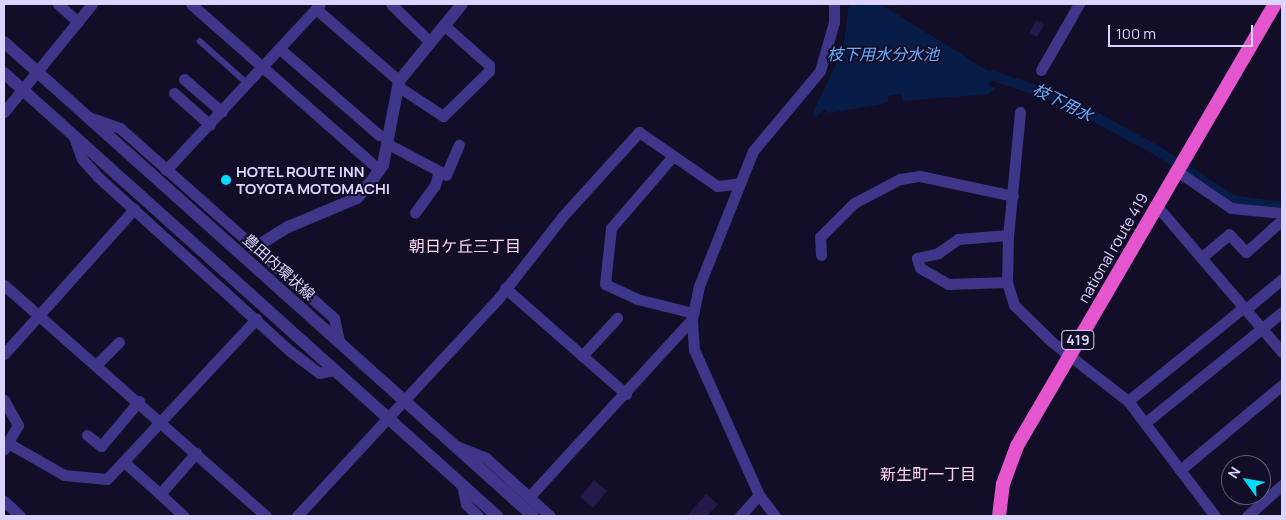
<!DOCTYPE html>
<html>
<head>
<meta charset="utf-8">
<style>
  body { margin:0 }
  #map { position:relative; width:1286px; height:520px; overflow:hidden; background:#130e27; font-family:Manrope,"Noto Sans JP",sans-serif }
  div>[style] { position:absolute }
  .water>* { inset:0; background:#071c47 }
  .canal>* { height:10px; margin:-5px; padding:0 5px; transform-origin:5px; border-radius:5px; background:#071c47 }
  .building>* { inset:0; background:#251949 }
  .service>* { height:5.5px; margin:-2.75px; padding:0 2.75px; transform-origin:2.75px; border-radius:2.75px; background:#3d3689 }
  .minor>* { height:11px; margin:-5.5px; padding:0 5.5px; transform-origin:5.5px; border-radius:5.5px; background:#3d3689 }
  .tertiary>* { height:12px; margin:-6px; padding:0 6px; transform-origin:6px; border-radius:6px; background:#3d3689 }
  .trunk>* { height:14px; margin:-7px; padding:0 7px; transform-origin:7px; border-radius:7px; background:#e455ce }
  .dots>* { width:14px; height:14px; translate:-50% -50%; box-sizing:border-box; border:2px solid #130e27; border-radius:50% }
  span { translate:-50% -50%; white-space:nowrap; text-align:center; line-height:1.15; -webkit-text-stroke:4px #130e27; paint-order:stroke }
  .shield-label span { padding:1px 4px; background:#130e27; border:1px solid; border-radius:4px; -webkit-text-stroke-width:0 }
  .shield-label { font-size:14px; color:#dbd4ff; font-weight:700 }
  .poi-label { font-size:15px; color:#dbd4ff; font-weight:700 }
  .left { translate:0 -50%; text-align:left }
  .street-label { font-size:15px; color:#dbd4ff }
  .water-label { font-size:16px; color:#62b0ff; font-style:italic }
  .neighbourhood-label { font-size:16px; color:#ffd6ef }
  .frame { position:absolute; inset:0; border:5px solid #dbd4ff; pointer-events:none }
  .north { position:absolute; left:1221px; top:455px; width:50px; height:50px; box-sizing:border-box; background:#130e27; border:1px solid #635d7d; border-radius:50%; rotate:302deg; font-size:14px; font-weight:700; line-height:20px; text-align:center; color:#dbd4ff }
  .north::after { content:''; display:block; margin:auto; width:18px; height:22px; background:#00dbff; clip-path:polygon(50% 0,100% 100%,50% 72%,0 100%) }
  .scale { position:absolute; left:1108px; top:25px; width:145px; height:22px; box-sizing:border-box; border:2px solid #dbd4ff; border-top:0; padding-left:6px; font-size:15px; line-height:18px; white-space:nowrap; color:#dbd4ff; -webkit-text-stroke:4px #130e27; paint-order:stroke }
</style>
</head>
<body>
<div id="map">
  <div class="water">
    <div style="clip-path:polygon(849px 4px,880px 4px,990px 72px,1003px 73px,1002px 80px,990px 80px,989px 87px,997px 87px,988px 94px,903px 101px,901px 94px,888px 96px,888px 103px,829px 113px,825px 109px,816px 117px,813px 113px,843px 49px)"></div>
  </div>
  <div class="canal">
    <div style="left:990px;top:75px;width:74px;rotate:18.2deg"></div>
    <div style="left:1060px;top:98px;width:111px;rotate:28.4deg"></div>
    <div style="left:1158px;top:151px;width:89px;rotate:33.5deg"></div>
    <div style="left:1232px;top:200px;width:50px;rotate:8deg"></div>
  </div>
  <div class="building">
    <div style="clip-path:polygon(1036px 20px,1044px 25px,1037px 37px,1030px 33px)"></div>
    <div style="clip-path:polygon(594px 480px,607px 491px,593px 508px,580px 497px)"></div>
    <div style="clip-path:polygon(706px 494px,718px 504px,707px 516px,687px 516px)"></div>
  </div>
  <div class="service">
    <div style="left:200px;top:41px;width:63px;rotate:41.8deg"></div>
  </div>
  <div class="minor">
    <div style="left:58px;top:4px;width:27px;rotate:42deg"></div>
    <div style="left:191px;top:4px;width:251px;rotate:41.4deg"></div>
    <div style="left:391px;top:4px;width:54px;rotate:44.3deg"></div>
    <div style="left:316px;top:9px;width:110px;rotate:40.9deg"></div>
    <div style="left:280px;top:49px;width:131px;rotate:41deg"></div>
    <div style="left:379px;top:135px;width:9px;rotate:13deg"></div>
    <div style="left:1041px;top:70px;width:76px;rotate:-60.1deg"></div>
    <div style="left:184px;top:79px;width:50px;rotate:41deg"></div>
    <div style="left:399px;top:87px;width:53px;rotate:33.4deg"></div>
    <div style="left:443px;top:116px;width:64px;rotate:-44.4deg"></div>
    <div style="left:489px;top:71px;width:6px;rotate:-90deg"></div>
    <div style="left:489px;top:65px;width:59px;rotate:-138.4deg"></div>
    <div style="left:174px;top:93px;width:48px;rotate:41.6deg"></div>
    <div style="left:4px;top:112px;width:139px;rotate:-50.8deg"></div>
    <div style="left:1020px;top:112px;width:126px;rotate:95.5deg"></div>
    <div style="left:1008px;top:237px;width:45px;rotate:91.3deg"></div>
    <div style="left:1007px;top:282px;width:24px;rotate:73deg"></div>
    <div style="left:1014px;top:305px;width:53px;rotate:44.2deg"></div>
    <div style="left:1052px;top:342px;width:96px;rotate:37.8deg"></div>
    <div style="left:1128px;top:401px;width:144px;rotate:52.9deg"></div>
    <div style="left:88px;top:117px;width:34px;rotate:19deg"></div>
    <div style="left:120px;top:128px;width:286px;rotate:41.6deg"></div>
    <div style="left:334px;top:318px;width:25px;rotate:78deg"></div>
    <div style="left:74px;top:137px;width:23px;rotate:70deg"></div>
    <div style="left:82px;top:159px;width:24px;rotate:48deg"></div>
    <div style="left:98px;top:177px;width:259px;rotate:42.2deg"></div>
    <div style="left:290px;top:351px;width:36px;rotate:37deg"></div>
    <div style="left:319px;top:373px;width:16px;rotate:-11deg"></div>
    <div style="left:388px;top:144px;width:58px;rotate:27.9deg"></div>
    <div style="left:439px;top:171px;width:15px;rotate:106deg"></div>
    <div style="left:435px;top:185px;width:34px;rotate:126deg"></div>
    <div style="left:673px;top:156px;width:95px;rotate:130.7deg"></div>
    <div style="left:611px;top:228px;width:56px;rotate:96.1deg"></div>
    <div style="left:605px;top:284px;width:35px;rotate:25deg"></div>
    <div style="left:637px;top:299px;width:58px;rotate:14deg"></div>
    <div style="left:166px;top:170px;width:226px;rotate:-47.1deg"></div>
    <div style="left:1177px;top:171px;width:65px;rotate:34.4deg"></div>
    <div style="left:1231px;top:208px;width:51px;rotate:5.6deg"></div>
    <div style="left:446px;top:175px;width:33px;rotate:-67deg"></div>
    <div style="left:1156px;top:205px;width:194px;rotate:49.4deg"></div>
    <div style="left:821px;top:255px;width:18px;rotate:-93deg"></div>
    <div style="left:820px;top:237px;width:48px;rotate:-45deg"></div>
    <div style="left:854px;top:203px;width:52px;rotate:-27.6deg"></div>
    <div style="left:900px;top:179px;width:20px;rotate:-9deg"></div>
    <div style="left:920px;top:176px;width:95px;rotate:12.1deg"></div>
    <div style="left:1202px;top:257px;width:35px;rotate:-40deg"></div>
    <div style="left:1229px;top:234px;width:25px;rotate:47deg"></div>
    <div style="left:1246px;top:252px;width:48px;rotate:-41.6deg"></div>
    <div style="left:1007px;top:282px;width:59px;rotate:178.1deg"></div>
    <div style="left:948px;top:284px;width:32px;rotate:-150deg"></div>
    <div style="left:920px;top:268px;width:10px;rotate:-107deg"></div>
    <div style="left:917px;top:258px;width:22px;rotate:-13deg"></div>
    <div style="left:938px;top:253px;width:24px;rotate:-35deg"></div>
    <div style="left:958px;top:239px;width:50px;rotate:-4.6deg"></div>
    <div style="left:4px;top:285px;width:349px;rotate:41.4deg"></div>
    <div style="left:505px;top:288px;width:161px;rotate:41.2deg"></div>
    <div style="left:1246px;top:309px;width:47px;rotate:-39.8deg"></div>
    <div style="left:4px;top:354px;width:195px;rotate:-48.1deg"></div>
    <div style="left:582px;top:356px;width:52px;rotate:-47.4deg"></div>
    <div style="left:97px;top:364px;width:31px;rotate:-45deg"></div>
    <div style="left:4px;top:400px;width:29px;rotate:61deg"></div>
    <div style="left:18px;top:425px;width:28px;rotate:120deg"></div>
    <div style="left:1128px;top:401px;width:149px;rotate:-39deg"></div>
    <div style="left:1145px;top:423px;width:176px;rotate:-39deg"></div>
    <div style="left:87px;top:435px;width:18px;rotate:38deg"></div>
    <div style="left:101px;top:446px;width:59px;rotate:-49.8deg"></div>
    <div style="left:8px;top:443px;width:64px;rotate:29.7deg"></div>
    <div style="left:64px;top:475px;width:43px;rotate:5.3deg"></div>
    <div style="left:107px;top:479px;width:219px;rotate:-47deg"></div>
    <div style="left:454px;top:445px;width:35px;rotate:22deg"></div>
    <div style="left:486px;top:458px;width:86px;rotate:42.2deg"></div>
    <div style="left:124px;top:462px;width:48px;rotate:41.6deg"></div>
    <div style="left:160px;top:494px;width:55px;rotate:-48.7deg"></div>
    <div style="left:1180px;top:470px;width:133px;rotate:-39.8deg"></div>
    <div style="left:462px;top:485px;width:19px;rotate:78deg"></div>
    <div style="left:466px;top:504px;width:17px;rotate:45deg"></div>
    <div style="left:160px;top:494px;width:33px;rotate:43deg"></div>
    <div style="left:529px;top:497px;width:241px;rotate:-47.5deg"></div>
    <div style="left:4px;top:501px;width:22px;rotate:43deg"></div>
    <div style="left:297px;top:516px;width:296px;rotate:-47.2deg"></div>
    <div style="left:498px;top:299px;width:104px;rotate:-52deg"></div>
    <div style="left:562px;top:217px;width:115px;rotate:-47.8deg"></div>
    <div style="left:639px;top:132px;width:95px;rotate:34.7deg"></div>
    <div style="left:717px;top:186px;width:23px;rotate:-7deg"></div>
    <div style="left:740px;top:516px;width:28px;rotate:-48deg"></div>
    <div style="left:775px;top:516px;width:26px;rotate:-127deg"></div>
    <div style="left:759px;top:495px;width:159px;rotate:-114.1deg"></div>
    <div style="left:694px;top:350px;width:31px;rotate:-94deg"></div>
    <div style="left:692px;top:319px;width:34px;rotate:-78deg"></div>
    <div style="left:699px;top:286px;width:145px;rotate:-68.2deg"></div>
    <div style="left:753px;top:151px;width:104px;rotate:-50.1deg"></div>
    <div style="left:820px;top:71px;width:51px;rotate:-74.1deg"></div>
    <div style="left:834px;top:22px;width:18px;rotate:-90deg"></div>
    <div style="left:1247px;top:516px;width:47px;rotate:-41.5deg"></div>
  </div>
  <div class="tertiary">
    <div style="left:4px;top:42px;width:710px;rotate:41.86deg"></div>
    <div style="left:4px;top:73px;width:663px;rotate:41.94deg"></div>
    <div style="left:254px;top:248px;width:40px;rotate:-32deg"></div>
    <div style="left:288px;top:227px;width:75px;rotate:-22.8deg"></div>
    <div style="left:357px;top:198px;width:20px;rotate:-49deg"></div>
    <div style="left:370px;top:183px;width:22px;rotate:-54deg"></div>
    <div style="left:383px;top:165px;width:86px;rotate:-79.2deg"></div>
    <div style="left:399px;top:81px;width:99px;rotate:-50.7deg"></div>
  </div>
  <div class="trunk">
    <div style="left:999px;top:516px;width:32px;rotate:-83deg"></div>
    <div style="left:1003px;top:484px;width:40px;rotate:-69.8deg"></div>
    <div style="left:1017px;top:446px;width:512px;rotate:-59.73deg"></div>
  </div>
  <div class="dots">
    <div style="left:226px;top:180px;background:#00dbff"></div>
  </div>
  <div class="shield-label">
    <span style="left:1078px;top:340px">419</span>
  </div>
  <div class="poi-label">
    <span class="left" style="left:236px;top:180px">HOTEL ROUTE INN<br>TOYOTA MOTOMACHI</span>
  </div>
  <div class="street-label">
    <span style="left:1113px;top:248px;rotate:-60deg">national route 419</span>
    <span style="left:279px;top:267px;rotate:42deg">豊田内環状線</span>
  </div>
  <div class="water-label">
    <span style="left:883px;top:54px">枝下用水分水池</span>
    <span style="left:1063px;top:102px;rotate:27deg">枝下用水</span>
  </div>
  <div class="neighbourhood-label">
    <span style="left:465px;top:246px">朝日ケ丘三丁目</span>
    <span style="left:928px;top:474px">新生町一丁目</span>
  </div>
  <div class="frame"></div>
  <div class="north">N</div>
  <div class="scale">100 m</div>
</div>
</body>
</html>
